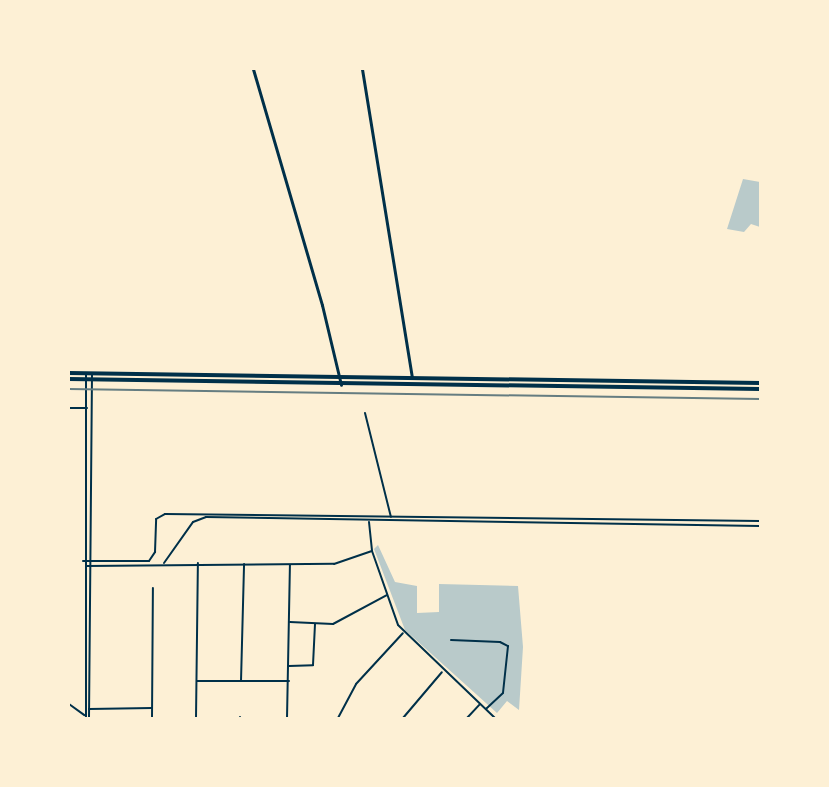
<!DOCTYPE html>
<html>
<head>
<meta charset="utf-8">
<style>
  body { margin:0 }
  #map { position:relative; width:829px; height:787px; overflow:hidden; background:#fdf0d5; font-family:Merriweather,serif }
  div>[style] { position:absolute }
  .green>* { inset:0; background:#b9caca }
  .minor>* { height:2px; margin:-1px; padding:0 1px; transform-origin:1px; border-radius:1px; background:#003049 }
  .tertiary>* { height:3px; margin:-1.5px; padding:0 1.5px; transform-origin:1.5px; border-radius:1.5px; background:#003049 }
  .trunk>* { height:4px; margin:-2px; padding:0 2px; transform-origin:2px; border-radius:2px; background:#003049 }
  .rail>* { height:1.5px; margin:-0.75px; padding:0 0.75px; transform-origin:0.75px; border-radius:0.75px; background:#657d81 }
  span { translate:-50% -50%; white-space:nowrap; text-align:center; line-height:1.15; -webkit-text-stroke:6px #fdf0d5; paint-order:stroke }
  .frame { position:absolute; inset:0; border:70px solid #fdf0d5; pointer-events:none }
</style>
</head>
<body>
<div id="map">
  <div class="green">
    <div style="clip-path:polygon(743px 179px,760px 182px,760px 227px,751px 224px,744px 232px,727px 229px)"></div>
    <div style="clip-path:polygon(378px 545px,395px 582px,417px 586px,417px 613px,439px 612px,439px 584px,518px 586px,523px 647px,519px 710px,507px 701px,497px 713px,405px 630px,374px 549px)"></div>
  </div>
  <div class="minor">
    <div style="left:69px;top:408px;width:18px"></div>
    <div style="left:365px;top:413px;width:107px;rotate:76deg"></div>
    <div style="left:369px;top:522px;width:29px;rotate:84deg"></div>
    <div style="left:372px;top:551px;width:78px;rotate:70.6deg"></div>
    <div style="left:398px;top:625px;width:134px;rotate:43.8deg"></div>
    <div style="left:83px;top:561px;width:66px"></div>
    <div style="left:149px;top:561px;width:11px;rotate:-56deg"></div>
    <div style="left:155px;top:552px;width:33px;rotate:-88deg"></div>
    <div style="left:156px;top:519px;width:10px;rotate:-29deg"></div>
    <div style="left:165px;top:514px;width:595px;rotate:0.67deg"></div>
    <div style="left:164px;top:563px;width:50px;rotate:-54.7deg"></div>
    <div style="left:193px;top:522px;width:14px;rotate:-21deg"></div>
    <div style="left:206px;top:517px;width:554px;rotate:0.93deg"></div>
    <div style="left:87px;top:566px;width:247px;rotate:-0.5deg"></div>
    <div style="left:334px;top:564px;width:40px;rotate:-18.9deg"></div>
    <div style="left:290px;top:622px;width:43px;rotate:2.7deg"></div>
    <div style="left:333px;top:624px;width:61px;rotate:-28.2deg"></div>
    <div style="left:451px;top:640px;width:49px;rotate:2.3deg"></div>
    <div style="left:500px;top:642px;width:9px;rotate:27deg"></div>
    <div style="left:508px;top:646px;width:47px;rotate:96.1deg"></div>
    <div style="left:503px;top:693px;width:23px;rotate:137deg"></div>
    <div style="left:289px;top:666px;width:24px;rotate:-2deg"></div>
    <div style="left:313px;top:665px;width:41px;rotate:-87.2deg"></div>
    <div style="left:197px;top:681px;width:92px"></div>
    <div style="left:241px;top:681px;width:117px;rotate:-88.5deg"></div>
    <div style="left:69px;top:704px;width:19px;rotate:36deg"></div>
    <div style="left:89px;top:709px;width:63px;rotate:-0.9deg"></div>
    <div style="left:86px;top:718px;width:345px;rotate:-90deg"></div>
    <div style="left:89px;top:718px;width:345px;rotate:-89.5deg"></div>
    <div style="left:152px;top:718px;width:130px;rotate:-89.6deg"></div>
    <div style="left:196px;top:718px;width:155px;rotate:-89.3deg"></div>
    <div style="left:240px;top:718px;width:1px;rotate:-90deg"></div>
    <div style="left:287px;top:718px;width:153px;rotate:-88.9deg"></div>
    <div style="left:338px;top:718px;width:38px;rotate:-62deg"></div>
    <div style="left:356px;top:684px;width:69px;rotate:-47.3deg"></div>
    <div style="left:403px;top:718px;width:60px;rotate:-49.7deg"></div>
    <div style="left:467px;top:718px;width:19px;rotate:-47deg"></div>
  </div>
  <div class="tertiary">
    <div style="left:253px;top:69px;width:246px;rotate:73.7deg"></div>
    <div style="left:322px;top:305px;width:82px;rotate:76.6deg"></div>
    <div style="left:362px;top:69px;width:312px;rotate:80.8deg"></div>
  </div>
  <div class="trunk">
    <div style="left:69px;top:373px;width:691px;rotate:0.83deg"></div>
    <div style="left:69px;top:379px;width:691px;rotate:0.83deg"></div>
  </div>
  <div class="rail">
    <div style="left:69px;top:389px;width:691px;rotate:0.83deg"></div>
  </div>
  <div class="frame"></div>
</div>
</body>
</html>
